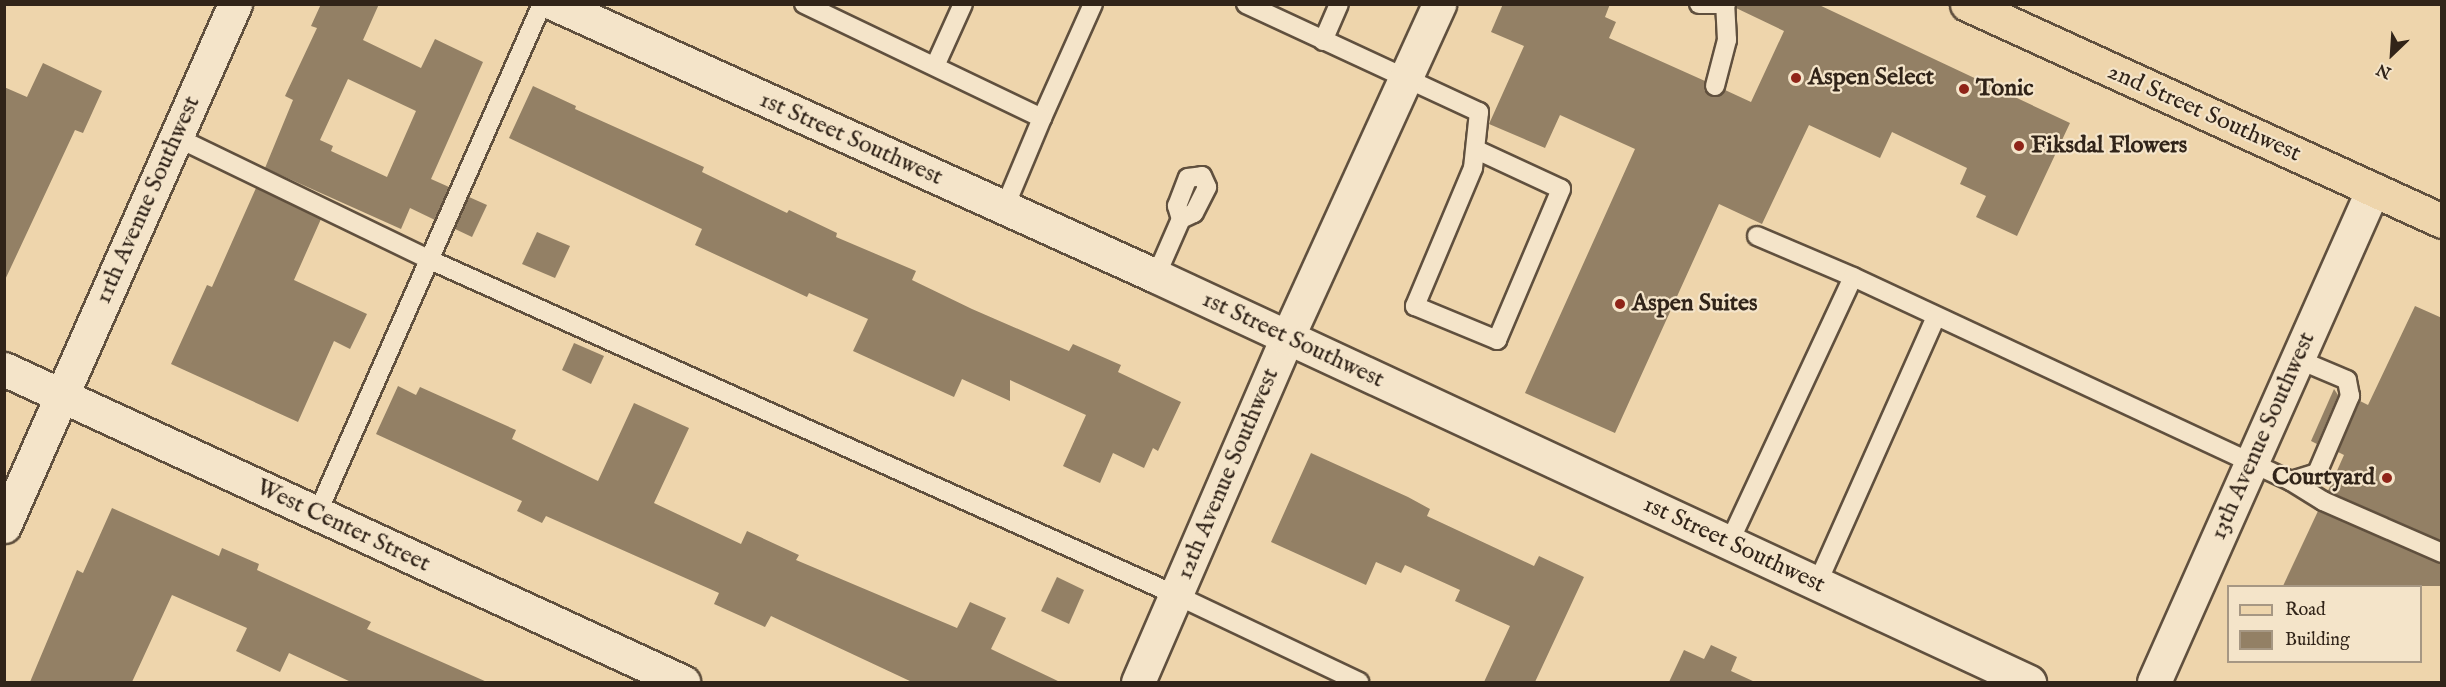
<!DOCTYPE html>
<html>
<head>
<meta charset="utf-8">
<style>
  body { margin:0 }
  #map { position:relative; width:2446px; height:687px; overflow:hidden; background:#eed5ac; font-family:"IM FELL English",serif }
  div>[style] { position:absolute }
  .building>* { inset:0; background:#938065 }
  .roads { filter:drop-shadow(2px 0 #60503e) drop-shadow(-2px 0 #60503e) drop-shadow(0 2px #60503e) drop-shadow(0 -2px #60503e) }
  .service>* { height:18px; margin:-9px; padding:0 9px; transform-origin:9px; border-radius:9px; background:#f4e4c9 }
  .minor>* { height:33px; margin:-16.5px; padding:0 16.5px; transform-origin:16.5px; border-radius:16.5px; background:#f4e4c9 }
  .tertiary>* { height:33px; margin:-16.5px; padding:0 16.5px; transform-origin:16.5px; border-radius:16.5px; background:#f4e4c9 }
  .secondary>* { height:33px; margin:-16.5px; padding:0 16.5px; transform-origin:16.5px; border-radius:16.5px; background:#f4e4c9 }
  .primary>* { height:33px; margin:-16.5px; padding:0 16.5px; transform-origin:16.5px; border-radius:16.5px; background:#eed5ac }
  .dots>* { width:16px; height:16px; translate:-50% -50%; box-sizing:border-box; border:3px solid #f4e4c9; border-radius:50% }
  span { translate:-50% -50%; white-space:nowrap; text-align:center; line-height:1.15; -webkit-text-stroke:4.5px #f4e4c9; paint-order:stroke }
  .poi-label { font-size:24px; color:#312419; font-weight:700 }
  .left { translate:0 -50%; text-align:left }
  .right { translate:-100% -50%; text-align:right }
  .street-label { font-size:24px; color:#312419 }
  .frame { position:absolute; inset:0; border:6px solid #312419; pointer-events:none }
  .legend { position:absolute; left:2227px; top:585px; width:195px; height:78px; box-sizing:border-box; background:#f4e4c9; border:2px solid #a69783; margin:0; padding:8px 10px; list-style:none; font-size:18px; color:#312419 }
  .legend li { display:flex; align-items:center; gap:12px; height:30px }
  .legend b { width:30px; border:2px solid #a69783 }
  .north { position:absolute; left:2362px; top:24px; width:60px; height:60px; -webkit-text-stroke:4px #f4e4c9; paint-order:stroke; rotate:205deg; font-size:16px; font-weight:700; line-height:24px; text-align:center; color:#312419 }
  .north::after { content:''; display:block; margin:auto; width:21px; height:27px; background:#312419; clip-path:polygon(50% 0,100% 100%,50% 72%,0 100%) }
</style>
</head>
<body>
<div id="map">
  <div class="building">
    <div style="clip-path:polygon(evenodd,321px 4px,379px 4px,363px 40px,421px 68px,435px 39px,483px 62px,431px 179px,449px 187px,435px 220px,410px 208px,401px 229px,265px 168px,293px 100px,285px 96px,317px 28px,311px 26px,321px 4px,348px 79px,416px 111px,387px 177px,331px 151px,333px 146px,320px 140px,348px 79px)"></div>
    <div style="clip-path:polygon(1503px 4px,1610px 4px,1605px 17px,1616px 22px,1609px 38px,1705px 81px,1704px 90px,1712px 97px,1725px 90px,1751px 102px,1784px 31px,1736px 8px,1737px 4px,1817px 4px,2070px 123px,2017px 236px,1976px 217px,1986px 196px,1960px 184px,1967px 168px,1892px 132px,1880px 158px,1809px 125px,1762px 224px,1719px 204px,1615px 433px,1525px 393px,1635px 149px,1560px 115px,1545px 148px,1489px 124px,1524px 46px,1491px 32px)"></div>
    <div style="clip-path:polygon(43px 63px,102px 91px,83px 133px,75px 130px,4px 282px,4px 87px,27px 97px)"></div>
    <div style="clip-path:polygon(533px 86px,576px 106px,575px 109px,704px 167px,702px 172px,787px 213px,789px 210px,837px 233px,836px 237px,916px 271px,912px 280px,972px 309px,1069px 351px,1073px 344px,1121px 365px,1118px 372px,1181px 402px,1158px 451px,1153px 448px,1144px 468px,1113px 453px,1100px 483px,1063px 466px,1086px 415px,1010px 380px,1010px 401px,962px 379px,954px 397px,853px 351px,868px 319px,809px 293px,807px 297px,695px 245px,702px 229px,509px 138px)"></div>
    <div style="clip-path:polygon(256px 188px,321px 219px,294px 280px,367px 314px,350px 349px,334px 341px,298px 422px,171px 364px,207px 285px,212px 287px)"></div>
    <div style="clip-path:polygon(469px 197px,487px 205px,472px 237px,455px 229px)"></div>
    <div style="clip-path:polygon(537px 232px,570px 246px,555px 278px,522px 264px)"></div>
    <div style="clip-path:polygon(2415px 306px,2442px 318px,2442px 541px,2328px 491px,2344px 455px,2338px 452px,2360px 401px,2368px 405px)"></div>
    <div style="clip-path:polygon(574px 343px,604px 356px,591px 384px,562px 370px)"></div>
    <div style="clip-path:polygon(398px 386px,416px 395px,420px 387px,516px 430px,512px 439px,598px 481px,634px 403px,689px 428px,654px 503px,741px 544px,747px 531px,799px 555px,796px 560px,957px 628px,970px 602px,1006px 618px,991px 649px,1060px 682px,912px 682px,771px 616px,765px 627px,714px 604px,719px 593px,546px 516px,542px 523px,517px 511px,522px 501px,376px 434px)"></div>
    <div style="clip-path:polygon(2334px 389px,2338px 395px,2317px 444px,2311px 441px)"></div>
    <div style="clip-path:polygon(1311px 453px,1408px 497px,1430px 509px,1427px 516px,1534px 566px,1539px 556px,1584px 577px,1535px 682px,1484px 682px,1510px 626px,1455px 601px,1460px 590px,1405px 565px,1401px 573px,1376px 562px,1366px 585px,1271px 542px)"></div>
    <div style="clip-path:polygon(112px 508px,219px 556px,222px 548px,259px 564px,257px 570px,371px 622px,367px 629px,487px 682px,351px 682px,289px 653px,280px 672px,236px 651px,247px 628px,172px 595px,132px 682px,30px 682px,77px 570px,83px 573px)"></div>
    <div style="clip-path:polygon(2318px 511px,2442px 564px,2442px 586px,2283px 586px)"></div>
    <div style="clip-path:polygon(1057px 577px,1084px 590px,1069px 624px,1041px 611px)"></div>
    <div style="clip-path:polygon(1711px 645px,1737px 657px,1731px 671px,1755px 682px,1669px 682px,1684px 650px,1704px 659px)"></div>
  </div>
  <div class="roads">
    <div class="service">
      <div style="left:804px;top:4px;width:264px;rotate:25.6deg"></div>
      <div style="left:1042px;top:118px;width:125px;rotate:-65.9deg"></div>
      <div style="left:1246px;top:4px;width:257px;rotate:24.9deg"></div>
      <div style="left:1479px;top:112px;width:56px;rotate:96.1deg"></div>
      <div style="left:1473px;top:168px;width:150px;rotate:112.8deg"></div>
      <div style="left:1415px;top:306px;width:89px;rotate:22.5deg"></div>
      <div style="left:1497px;top:340px;width:164px;rotate:-67deg"></div>
      <div style="left:1561px;top:189px;width:93px;rotate:-155.1deg"></div>
      <div style="left:1699px;top:4px;width:27px"></div>
      <div style="left:1323px;top:41px;width:40px;rotate:-66.6deg"></div>
      <div style="left:935px;top:66px;width:68px;rotate:-65.7deg"></div>
      <div style="left:1715px;top:86px;width:48px;rotate:-75.4deg"></div>
      <div style="left:1727px;top:40px;width:34px;rotate:-93deg"></div>
      <div style="left:176px;top:137px;width:280px;rotate:25.8deg"></div>
      <div style="left:428px;top:259px;width:820px;rotate:24.19deg"></div>
      <div style="left:1176px;top:595px;width:203px;rotate:25.4deg"></div>
      <div style="left:1004px;top:209px;width:99px;rotate:-67.3deg"></div>
      <div style="left:1181px;top:219px;width:14px;rotate:-107deg"></div>
      <div style="left:1177px;top:206px;width:30px;rotate:-69deg"></div>
      <div style="left:1188px;top:178px;width:14px;rotate:-8deg"></div>
      <div style="left:1757px;top:236px;width:104px;rotate:23.1deg"></div>
      <div style="left:1853px;top:277px;width:483px;rotate:25deg"></div>
      <div style="left:2291px;top:481px;width:38px;rotate:32deg"></div>
      <div style="left:2323px;top:501px;width:130px;rotate:23.6deg"></div>
      <div style="left:1156px;top:276px;width:62px;rotate:-66.3deg"></div>
      <div style="left:1181px;top:219px;width:14px;rotate:-25deg"></div>
      <div style="left:1194px;top:213px;width:29px;rotate:-63deg"></div>
      <div style="left:1207px;top:187px;width:12px;rotate:-114deg"></div>
      <div style="left:2291px;top:481px;width:27px;rotate:-17deg"></div>
      <div style="left:2317px;top:473px;width:84px;rotate:-66.8deg"></div>
      <div style="left:2350px;top:396px;width:16px;rotate:-101deg"></div>
      <div style="left:2347px;top:380px;width:54px;rotate:-157.2deg"></div>
      <div style="left:317px;top:514px;width:557px;rotate:-66.19deg"></div>
      <div style="left:1729px;top:543px;width:293px;rotate:-65deg"></div>
      <div style="left:1817px;top:584px;width:292px;rotate:-66deg"></div>
    </div>
    <div class="minor">
      <div style="left:555px;top:4px;width:660px;rotate:24.35deg"></div>
      <div style="left:1156px;top:276px;width:963px;rotate:24.94deg"></div>
      <div style="left:1138px;top:682px;width:375px;rotate:-66.6deg"></div>
      <div style="left:1287px;top:338px;width:367px;rotate:-65.5deg"></div>
      <div style="left:2154px;top:682px;width:539px;rotate:-66.05deg"></div>
    </div>
    <div class="tertiary">
      <div style="left:4px;top:369px;width:748px;rotate:24.75deg"></div>
    </div>
    <div class="secondary">
      <div style="left:4px;top:526px;width:571px;rotate:-66.13deg"></div>
    </div>
    <div class="primary">
      <div style="left:1967px;top:4px;width:522px;rotate:24.55deg"></div>
    </div>
  </div>
  <div class="dots">
    <div style="left:1796px;top:78px;background:#8f2418"></div>
    <div style="left:1964px;top:89px;background:#8f2418"></div>
    <div style="left:2019px;top:146px;background:#8f2418"></div>
    <div style="left:1620px;top:304px;background:#8f2418"></div>
    <div style="left:2387px;top:478px;background:#8f2418"></div>
  </div>
  <div class="poi-label">
    <span class="left" style="left:1808px;top:78px">Aspen Select</span>
    <span class="left" style="left:1976px;top:89px">Tonic</span>
    <span class="left" style="left:2031px;top:146px">Fiksdal Flowers</span>
    <span class="left" style="left:1632px;top:304px">Aspen Suites</span>
    <span class="right" style="left:2375px;top:478px">Courtyard</span>
  </div>
  <div class="street-label">
    <span style="left:2204px;top:113px;rotate:24deg">2nd Street Southwest</span>
    <span style="left:851px;top:139px;rotate:24deg">1st Street Southwest</span>
    <span style="left:148px;top:200px;rotate:-66deg">11th Avenue Southwest</span>
    <span style="left:1293px;top:340px;rotate:25deg">1st Street Southwest</span>
    <span style="left:2263px;top:436px;rotate:-66deg">13th Avenue Southwest</span>
    <span style="left:1228px;top:474px;rotate:-67deg">12th Avenue Southwest</span>
    <span style="left:343px;top:526px;rotate:25deg">West Center Street</span>
    <span style="left:1734px;top:545px;rotate:25deg">1st Street Southwest</span>
  </div>
  <div class="frame"></div>
  <ul class="legend">
  <li><b style="height:8px;background:#eed5ac"></b>Road</li>
  <li><b style="height:16px;background:#938065"></b>Building</li>
  </ul>
  <div class="north">N</div>
</div>
</body>
</html>
